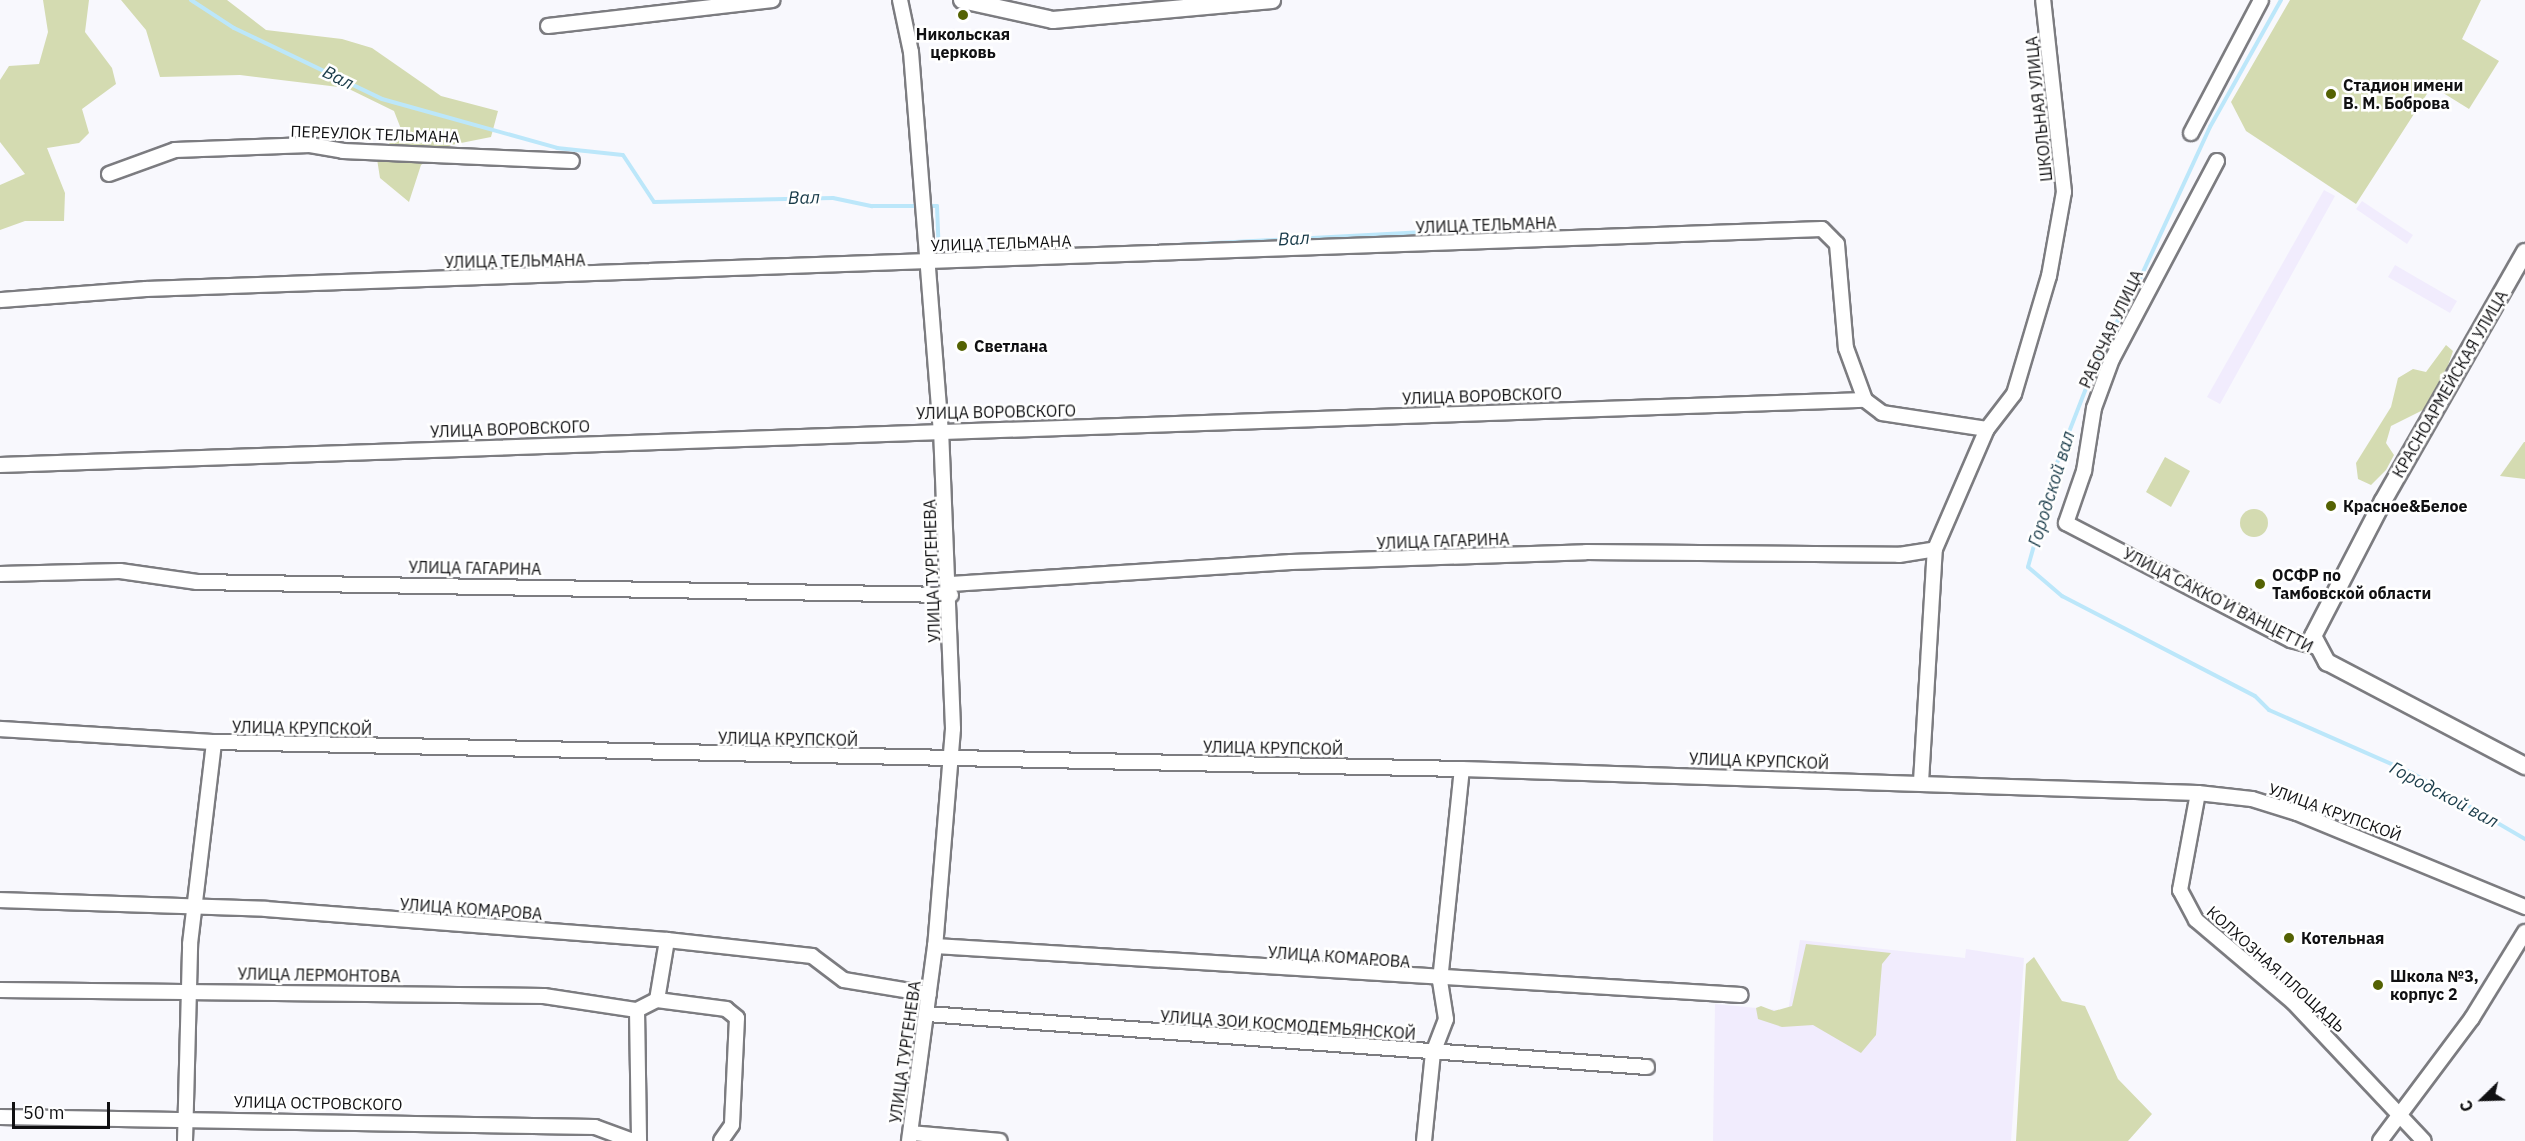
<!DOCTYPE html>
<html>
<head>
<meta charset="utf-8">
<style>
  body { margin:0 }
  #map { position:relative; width:2525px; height:1141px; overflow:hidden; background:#f8f8fd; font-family:"IBM Plex Sans",sans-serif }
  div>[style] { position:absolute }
  .industrial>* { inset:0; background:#f1ecfd }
  .green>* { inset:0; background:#d4dbb1 }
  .round { border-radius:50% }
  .stream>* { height:4px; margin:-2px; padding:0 2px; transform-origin:2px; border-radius:2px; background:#bce7fa }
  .roads { filter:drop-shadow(2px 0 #7c7c80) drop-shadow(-2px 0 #7c7c80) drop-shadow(0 2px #7c7c80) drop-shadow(0 -2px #7c7c80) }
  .minor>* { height:14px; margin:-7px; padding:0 7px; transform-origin:7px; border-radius:7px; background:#fff }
  .tertiary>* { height:16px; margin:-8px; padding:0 8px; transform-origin:8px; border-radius:8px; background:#fff }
  .dots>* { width:16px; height:16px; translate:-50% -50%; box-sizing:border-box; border:3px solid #fff; border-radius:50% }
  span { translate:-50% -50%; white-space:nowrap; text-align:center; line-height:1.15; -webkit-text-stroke:5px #fff; paint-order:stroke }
  .poi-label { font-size:16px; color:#101012; font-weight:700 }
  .left { translate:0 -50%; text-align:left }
  .street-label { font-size:16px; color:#101012 }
  .water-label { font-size:18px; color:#193b49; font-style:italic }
  .north { position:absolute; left:2453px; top:1069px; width:60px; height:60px; -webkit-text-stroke:4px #fff; paint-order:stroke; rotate:247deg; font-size:16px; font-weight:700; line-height:24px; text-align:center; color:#101012 }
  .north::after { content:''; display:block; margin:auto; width:21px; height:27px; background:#101012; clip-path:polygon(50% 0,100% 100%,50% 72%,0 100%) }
  .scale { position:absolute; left:12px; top:1102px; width:98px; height:27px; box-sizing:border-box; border:3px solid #101012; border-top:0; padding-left:8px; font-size:18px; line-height:21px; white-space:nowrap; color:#101012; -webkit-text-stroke:4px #fff; paint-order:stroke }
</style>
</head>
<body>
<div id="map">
  <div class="industrial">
    <div style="clip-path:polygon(2324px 190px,2335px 196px,2220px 404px,2207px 397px)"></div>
    <div style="clip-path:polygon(2362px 201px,2413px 235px,2407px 244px,2356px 209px)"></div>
    <div style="clip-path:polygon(2395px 265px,2457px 301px,2450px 313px,2388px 277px)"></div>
    <div style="clip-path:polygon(1800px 940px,1965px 958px,1966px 949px,2024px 958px,2011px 1141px,1713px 1141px,1715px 1004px,1788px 1011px)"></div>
  </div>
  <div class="green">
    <div style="clip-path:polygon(43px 0,89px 0,85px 32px,112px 68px,116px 84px,82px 109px,89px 133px,79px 143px,47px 148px,65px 193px,64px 221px,25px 221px,0 230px,0 185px,25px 174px,0 142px,0 80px,9px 66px,39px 64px,48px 32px)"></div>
    <div style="clip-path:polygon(121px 0,227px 0,266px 30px,342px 39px,372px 48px,441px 96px,498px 111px,491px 137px,451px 145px,421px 165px,409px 202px,380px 178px,377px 159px,401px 129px,394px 111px,347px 88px,240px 75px,160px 77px,146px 30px)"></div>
    <div style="clip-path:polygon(2290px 0,2481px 0,2462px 39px,2499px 61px,2469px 109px,2432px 86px,2356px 204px,2246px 131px,2231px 102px)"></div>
    <div style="clip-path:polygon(2446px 345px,2453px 351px,2441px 386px,2423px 410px,2391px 426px,2386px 443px,2394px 455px,2386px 470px,2371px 485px,2358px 479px,2356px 463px,2391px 407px,2398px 378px,2413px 369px,2426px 372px)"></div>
    <div style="clip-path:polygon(2525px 442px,2525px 479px,2500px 476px,2524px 442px)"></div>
    <div style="clip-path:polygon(2165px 457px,2190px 471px,2171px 507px,2146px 492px)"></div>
    <div class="round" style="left:2240px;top:509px;width:28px;height:28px"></div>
    <div style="clip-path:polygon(1806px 944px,1891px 953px,1882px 964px,1876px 1035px,1861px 1053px,1813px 1025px,1782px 1027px,1758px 1019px,1756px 1008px,1761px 1006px,1774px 1011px,1792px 1006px)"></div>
    <div style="clip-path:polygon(2034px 957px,2062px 1001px,2085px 1006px,2118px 1079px,2152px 1114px,2128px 1141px,2016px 1141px,2026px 964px)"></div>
  </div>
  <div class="stream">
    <div style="left:191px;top:0;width:51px;rotate:33.1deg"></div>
    <div style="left:234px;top:28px;width:164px;rotate:25.6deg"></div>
    <div style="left:382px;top:99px;width:182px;rotate:15.6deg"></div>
    <div style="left:557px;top:148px;width:66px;rotate:6.1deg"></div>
    <div style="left:623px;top:155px;width:56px;rotate:56.6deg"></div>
    <div style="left:654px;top:202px;width:179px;rotate:-1.3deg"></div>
    <div style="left:833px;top:198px;width:40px;rotate:12deg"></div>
    <div style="left:872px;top:206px;width:65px"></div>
    <div style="left:937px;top:206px;width:50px;rotate:87.7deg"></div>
    <div style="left:2281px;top:0;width:145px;rotate:119.2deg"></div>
    <div style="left:2210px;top:127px;width:191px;rotate:114.8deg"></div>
    <div style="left:2130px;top:300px;width:55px;rotate:120.8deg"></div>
    <div style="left:2102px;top:347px;width:124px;rotate:111.2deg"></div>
    <div style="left:2057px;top:463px;width:108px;rotate:105.6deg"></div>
    <div style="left:2028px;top:567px;width:45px;rotate:40.5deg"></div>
    <div style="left:2062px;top:596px;width:217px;rotate:27.4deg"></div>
    <div style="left:2255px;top:696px;width:20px;rotate:45deg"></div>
    <div style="left:2269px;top:710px;width:156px;rotate:23.8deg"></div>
    <div style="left:2412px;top:773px;width:131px;rotate:30.3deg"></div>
    <div style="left:1159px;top:246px;width:266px;rotate:-3deg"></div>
  </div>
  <div class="roads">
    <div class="minor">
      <div style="left:900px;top:0;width:53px;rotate:78.1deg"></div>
      <div style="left:911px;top:52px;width:378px;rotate:85.5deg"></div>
      <div style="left:941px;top:429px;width:300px;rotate:87.7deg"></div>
      <div style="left:953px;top:729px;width:218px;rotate:94.7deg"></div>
      <div style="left:935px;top:946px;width:197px;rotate:97.6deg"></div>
      <div style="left:548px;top:26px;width:226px;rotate:-6.6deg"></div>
      <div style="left:2191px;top:133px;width:150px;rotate:-62.2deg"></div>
      <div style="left:2217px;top:161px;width:224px;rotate:117.9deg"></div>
      <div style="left:2112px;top:359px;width:52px;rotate:110.2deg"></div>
      <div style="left:2094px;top:408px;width:64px;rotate:99deg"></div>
      <div style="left:2084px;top:471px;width:55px;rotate:109.1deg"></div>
      <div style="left:2066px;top:523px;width:254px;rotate:27.5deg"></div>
      <div style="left:2291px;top:640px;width:24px;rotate:15deg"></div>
      <div style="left:109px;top:174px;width:70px;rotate:-20deg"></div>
      <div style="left:175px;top:150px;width:135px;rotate:-2.1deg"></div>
      <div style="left:310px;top:145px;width:34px;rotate:10deg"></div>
      <div style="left:343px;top:151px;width:229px;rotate:2.5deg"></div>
      <div style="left:0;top:300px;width:146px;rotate:-4.3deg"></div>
      <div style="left:146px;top:289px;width:1677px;rotate:-2.05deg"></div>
      <div style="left:1822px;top:229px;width:21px;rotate:45deg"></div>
      <div style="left:1837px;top:244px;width:104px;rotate:85.1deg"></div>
      <div style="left:1846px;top:348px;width:55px;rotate:69.9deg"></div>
      <div style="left:1865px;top:400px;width:21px;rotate:37deg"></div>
      <div style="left:1882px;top:413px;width:106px;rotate:8.7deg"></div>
      <div style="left:0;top:465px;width:1866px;rotate:-2deg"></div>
      <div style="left:0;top:574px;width:120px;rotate:-1.4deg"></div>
      <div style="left:120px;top:571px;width:78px;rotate:8.1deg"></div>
      <div style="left:197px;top:582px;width:754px;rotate:0.99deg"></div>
      <div style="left:951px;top:584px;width:341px;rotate:-3.7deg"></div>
      <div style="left:1291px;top:562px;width:295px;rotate:-1.9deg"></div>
      <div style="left:1586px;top:552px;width:313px;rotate:0.5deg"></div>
      <div style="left:1899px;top:555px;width:36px;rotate:-9deg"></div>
      <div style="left:0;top:729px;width:214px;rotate:3.5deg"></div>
      <div style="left:214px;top:742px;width:1248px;rotate:1.24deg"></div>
      <div style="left:1462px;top:769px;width:736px;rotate:1.87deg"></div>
      <div style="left:2198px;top:793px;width:54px;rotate:6.3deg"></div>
      <div style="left:2252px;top:799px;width:47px;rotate:17.3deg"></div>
      <div style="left:2297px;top:813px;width:247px;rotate:22.4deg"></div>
      <div style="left:1921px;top:782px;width:233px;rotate:-86.6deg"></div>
      <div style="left:1935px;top:549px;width:131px;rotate:-66.6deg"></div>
      <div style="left:1987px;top:429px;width:44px;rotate:-52.4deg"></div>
      <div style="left:2014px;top:394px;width:123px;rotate:-73.5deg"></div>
      <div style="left:2049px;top:276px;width:85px;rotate:-79.9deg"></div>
      <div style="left:2064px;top:192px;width:193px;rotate:-96.2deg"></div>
      <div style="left:2198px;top:793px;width:99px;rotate:100.5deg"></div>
      <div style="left:2180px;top:890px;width:34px;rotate:62deg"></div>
      <div style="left:2196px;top:920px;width:126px;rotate:40.2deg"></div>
      <div style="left:2292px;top:1001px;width:192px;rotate:46.7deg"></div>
      <div style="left:0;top:900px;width:266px;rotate:1.9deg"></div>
      <div style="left:266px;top:909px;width:402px;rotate:4.4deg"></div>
      <div style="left:667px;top:940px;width:146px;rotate:6.3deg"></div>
      <div style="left:812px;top:956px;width:40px;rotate:37deg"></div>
      <div style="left:844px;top:980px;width:86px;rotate:9.4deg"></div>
      <div style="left:935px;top:946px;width:807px;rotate:3.48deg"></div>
      <div style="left:0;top:990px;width:544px;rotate:0.63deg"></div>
      <div style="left:544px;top:996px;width:94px;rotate:8.6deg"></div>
      <div style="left:657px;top:1000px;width:61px;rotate:-80.5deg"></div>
      <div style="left:637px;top:1010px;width:22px;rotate:-27deg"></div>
      <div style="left:657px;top:1000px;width:70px;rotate:7.4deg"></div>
      <div style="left:726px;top:1009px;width:14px;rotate:39deg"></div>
      <div style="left:737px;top:1018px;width:107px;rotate:92.7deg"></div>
      <div style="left:732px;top:1125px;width:19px;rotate:125deg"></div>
      <div style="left:637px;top:1010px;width:131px;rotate:89.1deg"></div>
      <div style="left:927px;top:1014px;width:722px;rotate:4.21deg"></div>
      <div style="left:0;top:1117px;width:595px;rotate:0.96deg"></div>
      <div style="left:595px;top:1127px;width:40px;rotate:20.2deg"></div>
      <div style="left:911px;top:1133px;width:89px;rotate:5.1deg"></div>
      <div style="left:185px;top:1141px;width:197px;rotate:-88.5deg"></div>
      <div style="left:190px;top:944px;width:203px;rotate:-83.2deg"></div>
      <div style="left:1424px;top:1141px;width:88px;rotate:-84.2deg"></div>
      <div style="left:1433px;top:1053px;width:36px;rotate:-69deg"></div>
      <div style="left:1446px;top:1019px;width:38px;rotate:-99deg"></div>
      <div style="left:1440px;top:981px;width:213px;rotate:-84.1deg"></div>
      <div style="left:2380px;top:1141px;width:154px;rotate:-53.2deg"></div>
      <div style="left:2472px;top:1018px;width:101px;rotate:-58.4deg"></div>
    </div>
    <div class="tertiary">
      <div style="left:962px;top:0;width:93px;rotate:12.4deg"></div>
      <div style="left:1053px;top:20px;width:220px;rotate:-5.2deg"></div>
      <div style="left:2525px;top:252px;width:287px;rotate:119.7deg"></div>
      <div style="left:2383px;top:501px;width:152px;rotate:117.4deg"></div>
      <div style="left:2313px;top:636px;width:30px;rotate:62deg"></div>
      <div style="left:2327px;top:662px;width:224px;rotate:27.7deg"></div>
    </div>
  </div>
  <div class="dots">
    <div style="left:963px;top:15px;background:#546203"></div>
    <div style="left:2331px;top:94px;background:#546203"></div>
    <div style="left:962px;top:346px;background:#546203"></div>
    <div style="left:2331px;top:506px;background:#546203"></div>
    <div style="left:2260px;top:584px;background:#546203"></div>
    <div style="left:2289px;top:938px;background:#546203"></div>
    <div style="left:2378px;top:985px;background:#546203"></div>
  </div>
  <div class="poi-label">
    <span style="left:963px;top:43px">Никольская<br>церковь</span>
    <span class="left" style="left:2343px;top:94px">Стадион имени<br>В. М. Боброва</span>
    <span class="left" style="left:974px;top:346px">Светлана</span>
    <span class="left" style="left:2343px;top:506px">Красное&amp;Белое</span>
    <span class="left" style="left:2272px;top:584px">ОСФР по<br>Тамбовской области</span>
    <span class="left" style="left:2301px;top:938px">Котельная</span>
    <span class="left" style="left:2390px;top:985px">Школа №3,<br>корпус 2</span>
  </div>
  <div class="street-label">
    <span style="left:2039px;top:109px;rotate:-96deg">ШКОЛЬНАЯ УЛИЦА</span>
    <span style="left:375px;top:134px;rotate:2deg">ПЕРЕУЛОК ТЕЛЬМАНА</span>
    <span style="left:1486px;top:225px;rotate:-2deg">УЛИЦА ТЕЛЬМАНА</span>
    <span style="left:1001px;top:243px;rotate:-2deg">УЛИЦА ТЕЛЬМАНА</span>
    <span style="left:515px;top:261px;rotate:-1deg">УЛИЦА ТЕЛЬМАНА</span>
    <span style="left:2111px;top:329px;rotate:-65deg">РАБОЧАЯ УЛИЦА</span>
    <span style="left:2450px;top:384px;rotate:-60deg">КРАСНОАРМЕЙСКАЯ УЛИЦА</span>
    <span style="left:1482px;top:396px;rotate:-2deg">УЛИЦА ВОРОВСКОГО</span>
    <span style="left:996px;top:412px;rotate:-1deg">УЛИЦА ВОРОВСКОГО</span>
    <span style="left:510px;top:429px;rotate:-2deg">УЛИЦА ВОРОВСКОГО</span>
    <span style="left:1443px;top:541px;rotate:-2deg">УЛИЦА ГАГАРИНА</span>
    <span style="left:475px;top:568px;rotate:1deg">УЛИЦА ГАГАРИНА</span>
    <span style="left:932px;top:571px;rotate:-92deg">УЛИЦА ТУРГЕНЕВА</span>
    <span style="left:2218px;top:600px;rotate:27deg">УЛИЦА САККО И ВАНЦЕТТИ</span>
    <span style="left:302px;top:728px;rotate:1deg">УЛИЦА КРУПСКОЙ</span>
    <span style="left:788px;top:739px;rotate:1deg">УЛИЦА КРУПСКОЙ</span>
    <span style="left:1273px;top:748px;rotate:1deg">УЛИЦА КРУПСКОЙ</span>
    <span style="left:1759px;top:761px;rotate:2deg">УЛИЦА КРУПСКОЙ</span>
    <span style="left:2335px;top:812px;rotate:20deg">УЛИЦА КРУПСКОЙ</span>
    <span style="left:471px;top:909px;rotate:4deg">УЛИЦА КОМАРОВА</span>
    <span style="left:1339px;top:957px;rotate:4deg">УЛИЦА КОМАРОВА</span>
    <span style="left:2276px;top:969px;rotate:42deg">КОЛХОЗНАЯ ПЛОЩАДЬ</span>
    <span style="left:319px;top:975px;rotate:1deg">УЛИЦА ЛЕРМОНТОВА</span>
    <span style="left:1288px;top:1025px;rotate:4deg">УЛИЦА ЗОИ КОСМОДЕМЬЯНСКОЙ</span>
    <span style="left:905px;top:1052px;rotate:-82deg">УЛИЦА ТУРГЕНЕВА</span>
    <span style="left:318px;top:1103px;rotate:1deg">УЛИЦА ОСТРОВСКОГО</span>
  </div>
  <div class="water-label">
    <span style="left:338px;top:78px;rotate:26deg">Вал</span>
    <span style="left:804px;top:198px;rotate:-1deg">Вал</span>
    <span style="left:1294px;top:239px;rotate:-3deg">Вал</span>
    <span style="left:2052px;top:489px;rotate:-73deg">Городской вал</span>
    <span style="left:2444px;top:795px;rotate:28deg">Городской вал</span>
  </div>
  <div class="north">С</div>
  <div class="scale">50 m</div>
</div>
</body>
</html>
